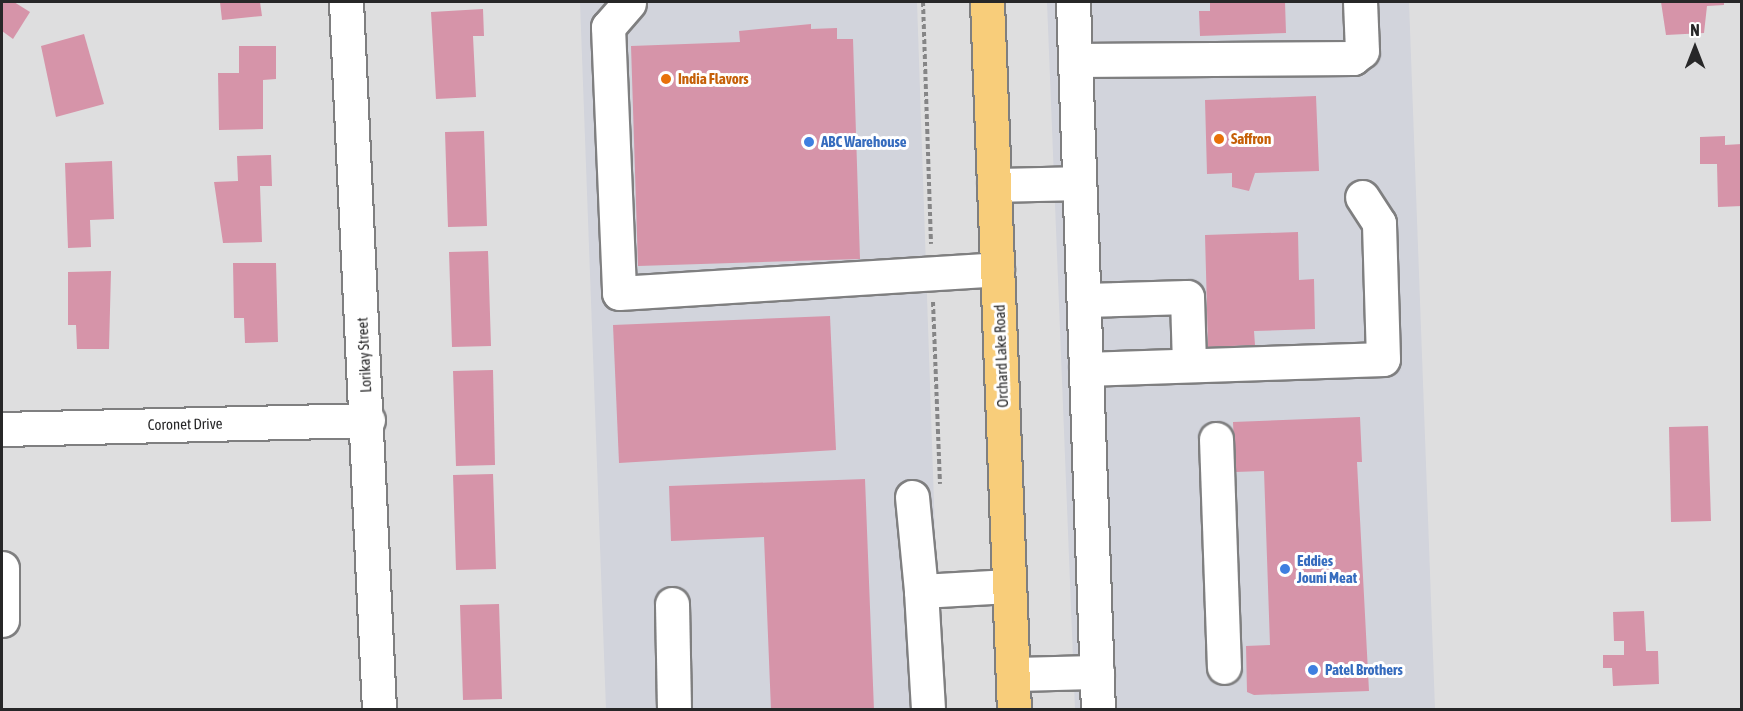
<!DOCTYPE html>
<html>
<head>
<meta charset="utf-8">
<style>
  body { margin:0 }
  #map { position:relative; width:1743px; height:711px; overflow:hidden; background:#dededf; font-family:"Asap Condensed",sans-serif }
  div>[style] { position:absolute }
  .built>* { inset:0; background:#d2d4dc }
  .building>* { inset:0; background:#d694a9 }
  .path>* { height:4px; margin-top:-2px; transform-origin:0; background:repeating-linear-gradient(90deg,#858586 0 4.5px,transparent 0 7.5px) }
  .roads { filter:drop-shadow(2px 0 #7f7f80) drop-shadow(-2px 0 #7f7f80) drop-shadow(0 2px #7f7f80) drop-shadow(0 -2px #7f7f80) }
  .minor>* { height:33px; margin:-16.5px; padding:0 16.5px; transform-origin:16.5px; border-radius:16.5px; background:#fff }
  .major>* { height:33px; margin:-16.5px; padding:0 16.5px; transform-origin:16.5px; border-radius:16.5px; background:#f8cd7a }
  .dots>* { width:16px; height:16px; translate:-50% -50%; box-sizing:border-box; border:3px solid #fff; border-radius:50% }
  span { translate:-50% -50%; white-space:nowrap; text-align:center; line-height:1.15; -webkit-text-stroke:6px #fff; paint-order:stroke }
  .food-label { font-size:15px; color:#c56008; font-weight:700 }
  .left { translate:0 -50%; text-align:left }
  .shop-label { font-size:15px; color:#366cbe; font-weight:700 }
  .street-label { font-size:15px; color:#272728 }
  .frame { position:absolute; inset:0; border:3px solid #272728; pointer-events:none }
  .north { position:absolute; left:1665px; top:18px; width:60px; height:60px; -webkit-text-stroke:4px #fff; paint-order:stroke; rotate:0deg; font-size:16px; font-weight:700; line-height:24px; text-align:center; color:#272728 }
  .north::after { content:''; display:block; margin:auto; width:21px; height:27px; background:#272728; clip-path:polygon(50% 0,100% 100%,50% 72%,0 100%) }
</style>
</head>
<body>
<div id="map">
  <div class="built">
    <div style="clip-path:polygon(580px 2px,917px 2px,941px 709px,606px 709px)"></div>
    <div style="clip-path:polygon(1047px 2px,1409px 2px,1435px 709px,1075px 709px)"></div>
  </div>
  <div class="building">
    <div style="clip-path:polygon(2px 2px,14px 2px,30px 12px,13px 39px,2px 31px)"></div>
    <div style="clip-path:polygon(220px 2px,260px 2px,262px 16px,222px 20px)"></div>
    <div style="clip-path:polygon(1210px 2px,1285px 2px,1286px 33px,1200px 36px,1199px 11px,1210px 11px)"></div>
    <div style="clip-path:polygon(1661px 2px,1724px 2px,1724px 5px,1707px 6px,1704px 33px,1666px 35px)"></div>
    <div style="clip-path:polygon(483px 9px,484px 36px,473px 36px,476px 97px,436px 99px,431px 12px)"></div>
    <div style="clip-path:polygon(811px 24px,811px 29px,837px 28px,837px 39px,853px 39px,860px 259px,638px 266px,631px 46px,740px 42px,739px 31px)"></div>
    <div style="clip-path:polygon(84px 34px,104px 104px,56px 117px,41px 46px)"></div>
    <div style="clip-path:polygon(239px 46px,276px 46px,276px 79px,263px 80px,263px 129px,219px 130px,218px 73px,239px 73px)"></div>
    <div style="clip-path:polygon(1316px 96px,1319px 171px,1255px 173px,1249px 191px,1232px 187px,1232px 173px,1207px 174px,1205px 100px)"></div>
    <div style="clip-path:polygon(484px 131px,487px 226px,448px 227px,445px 132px)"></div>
    <div style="clip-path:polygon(1725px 136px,1725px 145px,1742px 144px,1742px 206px,1718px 207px,1717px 164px,1700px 164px,1700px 137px)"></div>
    <div style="clip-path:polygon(271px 155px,272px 186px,260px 186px,262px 242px,223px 243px,214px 182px,238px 181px,237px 156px)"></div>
    <div style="clip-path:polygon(112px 161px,114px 219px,90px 220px,91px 247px,68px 248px,65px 163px)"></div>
    <div style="clip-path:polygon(1298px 232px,1299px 280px,1314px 279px,1315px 329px,1254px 331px,1255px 345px,1208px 347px,1205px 235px)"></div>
    <div style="clip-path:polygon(488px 251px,491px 346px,452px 347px,449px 252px)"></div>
    <div style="clip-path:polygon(233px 263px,276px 263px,278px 342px,245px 343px,244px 318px,234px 318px)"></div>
    <div style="clip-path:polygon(111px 271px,109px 349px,77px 349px,76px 325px,68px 325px,68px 272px)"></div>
    <div style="clip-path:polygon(830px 316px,836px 450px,619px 463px,613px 325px)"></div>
    <div style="clip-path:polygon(493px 370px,495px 465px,456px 466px,453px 371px)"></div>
    <div style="clip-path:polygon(1360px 417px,1362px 462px,1357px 462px,1369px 691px,1254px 695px,1247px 692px,1246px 646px,1270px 645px,1264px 471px,1235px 472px,1233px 422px)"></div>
    <div style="clip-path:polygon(1708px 426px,1711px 521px,1671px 522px,1669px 427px)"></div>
    <div style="clip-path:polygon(493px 474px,496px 569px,456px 570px,453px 475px)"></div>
    <div style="clip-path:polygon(865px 479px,874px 710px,771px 710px,764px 537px,671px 541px,669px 486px)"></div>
    <div style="clip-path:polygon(499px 604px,502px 699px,463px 700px,460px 605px)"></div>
    <div style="clip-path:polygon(1644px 611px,1646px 651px,1658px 651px,1659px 684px,1613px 686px,1612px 668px,1603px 668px,1603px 655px,1624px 655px,1624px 641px,1614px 641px,1613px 612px)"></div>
  </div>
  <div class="path">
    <div style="left:923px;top:2px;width:242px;rotate:88.1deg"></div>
    <div style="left:933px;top:302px;width:182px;rotate:87.8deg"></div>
  </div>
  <div class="roads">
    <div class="minor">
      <div style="left:346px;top:2px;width:709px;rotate:87.33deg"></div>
      <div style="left:1073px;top:2px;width:708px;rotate:87.98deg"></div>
      <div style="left:629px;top:3px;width:32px;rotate:131deg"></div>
      <div style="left:608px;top:27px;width:266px;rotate:87.6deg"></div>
      <div style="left:619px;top:293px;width:379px;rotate:-3.6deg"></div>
      <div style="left:1075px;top:60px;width:278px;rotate:-0.4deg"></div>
      <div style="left:1353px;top:58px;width:11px;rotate:-38deg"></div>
      <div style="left:1362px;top:51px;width:49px;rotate:-92.3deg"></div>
      <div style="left:994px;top:185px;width:85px;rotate:-1.3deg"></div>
      <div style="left:1084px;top:300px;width:103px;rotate:-1.7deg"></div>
      <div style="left:1187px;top:297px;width:67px;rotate:88.3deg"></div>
      <div style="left:1086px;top:369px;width:297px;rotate:-1.9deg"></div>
      <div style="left:1383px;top:359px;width:136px;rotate:-91.7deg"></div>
      <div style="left:1379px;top:223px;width:31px;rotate:-123deg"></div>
      <div style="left:2px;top:429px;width:366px;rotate:-1.4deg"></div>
      <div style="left:1216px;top:439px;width:228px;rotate:88deg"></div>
      <div style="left:912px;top:497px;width:94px;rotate:84.5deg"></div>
      <div style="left:921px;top:591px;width:88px;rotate:-3.3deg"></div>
      <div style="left:2px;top:568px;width:52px;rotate:90deg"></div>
      <div style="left:921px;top:591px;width:119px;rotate:86.6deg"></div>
      <div style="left:672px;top:604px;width:106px;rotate:88.9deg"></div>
      <div style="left:1013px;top:674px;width:84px;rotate:-1.4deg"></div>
    </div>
    <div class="major">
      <div style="left:987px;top:2px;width:709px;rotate:87.82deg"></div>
    </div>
  </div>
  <div class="dots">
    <div style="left:666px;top:79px;background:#e8710a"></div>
    <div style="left:1219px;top:139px;background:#e8710a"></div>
    <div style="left:809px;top:142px;background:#3f7fe0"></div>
    <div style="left:1285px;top:569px;background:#3f7fe0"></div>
    <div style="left:1313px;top:670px;background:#3f7fe0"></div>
  </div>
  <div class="food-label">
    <span class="left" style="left:678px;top:79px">India Flavors</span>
    <span class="left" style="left:1231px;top:139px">Saffron</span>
  </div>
  <div class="shop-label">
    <span class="left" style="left:821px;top:142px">ABC Warehouse</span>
    <span class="left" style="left:1297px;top:569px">Eddies<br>Jouni Meat</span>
    <span class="left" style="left:1325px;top:670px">Patel Brothers</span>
  </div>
  <div class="street-label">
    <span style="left:364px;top:355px;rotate:-93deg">Lorikay Street</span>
    <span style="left:1001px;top:356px;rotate:-92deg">Orchard Lake Road</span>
    <span style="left:185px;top:424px;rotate:-1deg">Coronet Drive</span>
  </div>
  <div class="frame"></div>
  <div class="north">N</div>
</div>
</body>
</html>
